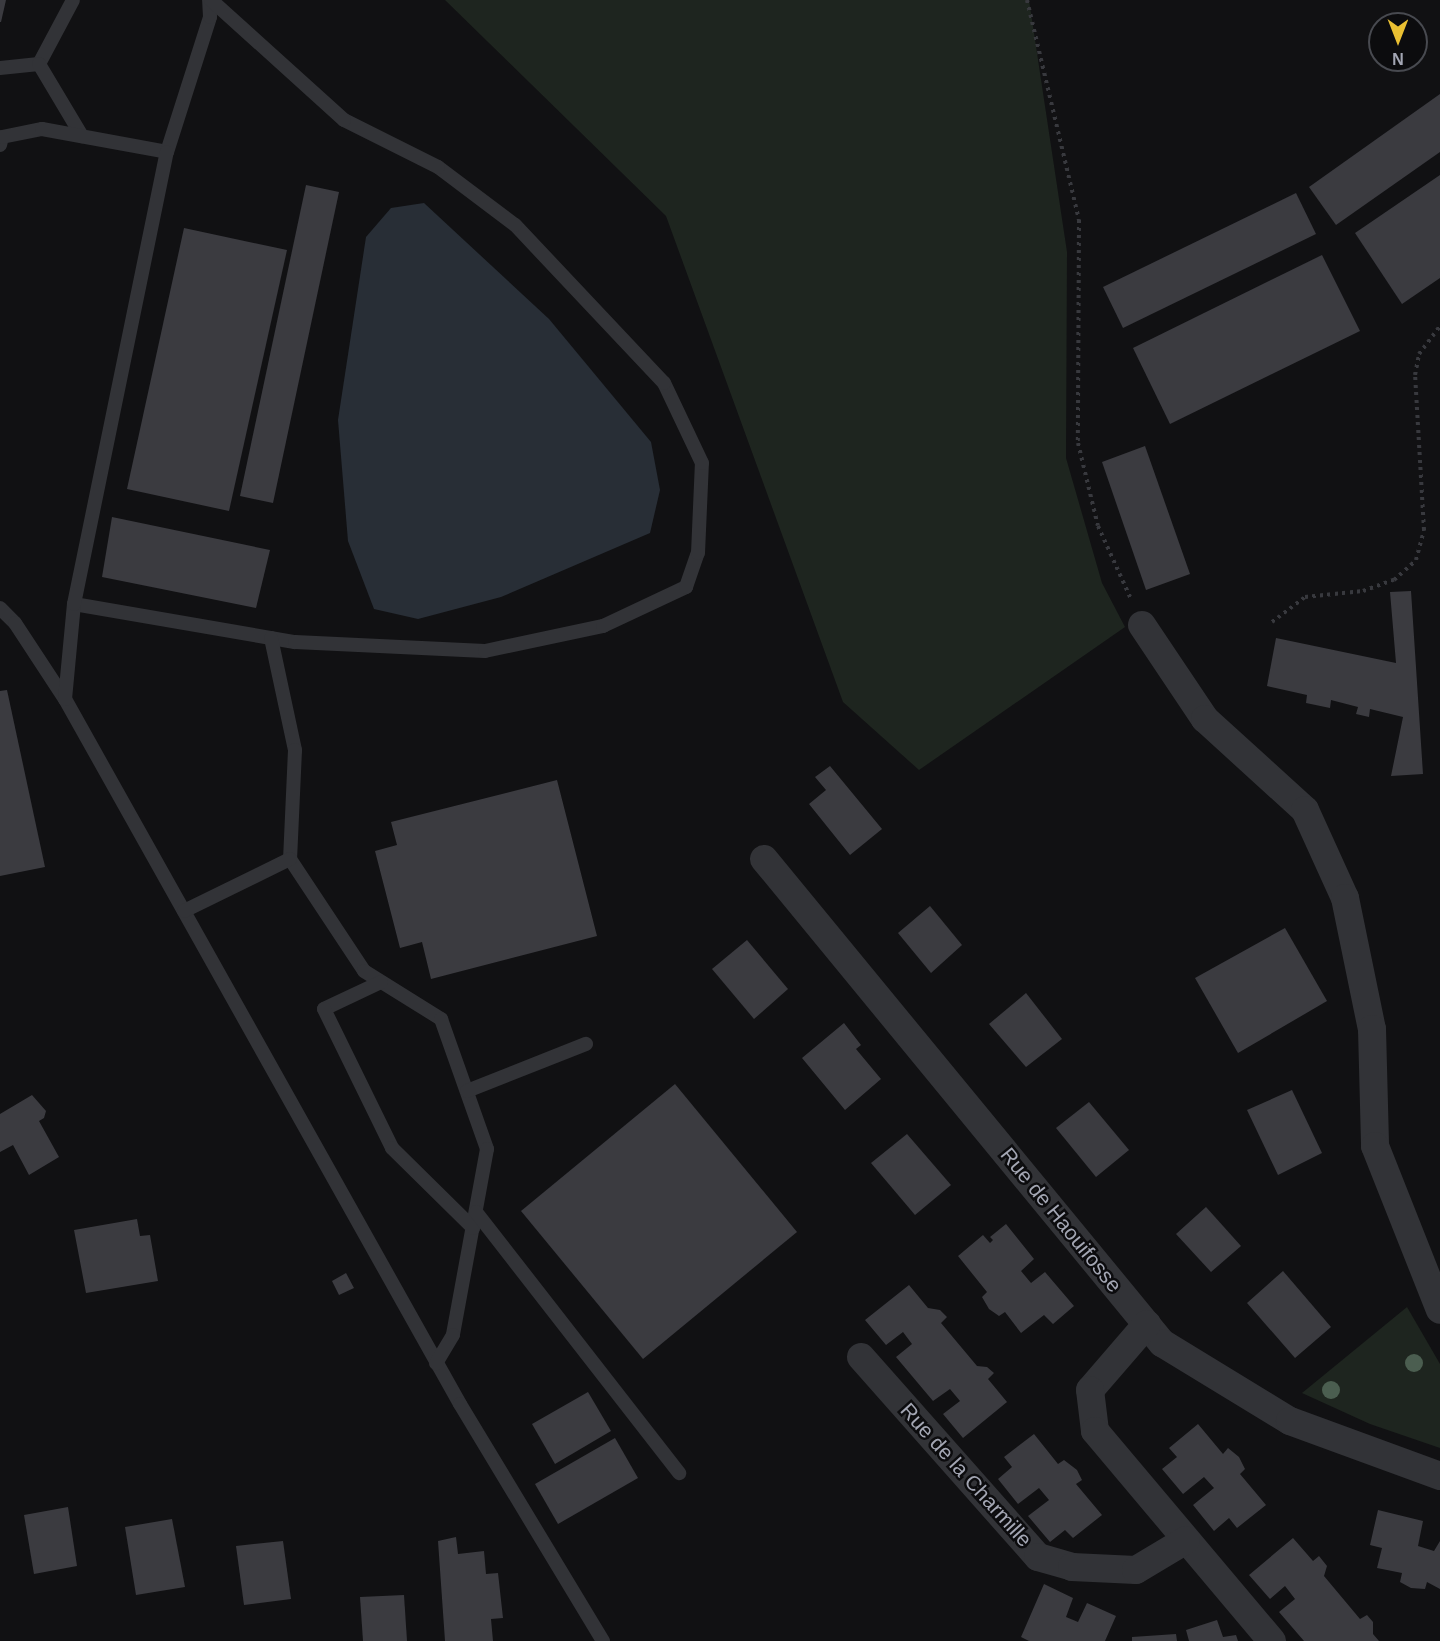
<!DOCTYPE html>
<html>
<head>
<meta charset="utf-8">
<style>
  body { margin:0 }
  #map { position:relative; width:1440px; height:1641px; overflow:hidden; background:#111113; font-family:Helvetica,sans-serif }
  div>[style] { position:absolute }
  .green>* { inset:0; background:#1e251f }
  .water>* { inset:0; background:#282e36 }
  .building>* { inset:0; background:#3b3b40 }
  .path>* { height:4px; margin-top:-2px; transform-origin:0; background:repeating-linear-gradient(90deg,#38393e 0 3px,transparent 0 7.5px) }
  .lane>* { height:14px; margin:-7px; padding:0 7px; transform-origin:7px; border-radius:7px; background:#323337 }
  .street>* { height:28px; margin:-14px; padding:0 14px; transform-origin:14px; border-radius:14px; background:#323337 }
  .trees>* { width:18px; height:18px; margin:-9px; border-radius:50%; background:#4b5e50 }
  span { translate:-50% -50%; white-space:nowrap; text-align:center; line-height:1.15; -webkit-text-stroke:5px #0c0c0e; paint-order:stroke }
  .street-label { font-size:21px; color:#a3a6b3 }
  .north { position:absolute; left:1368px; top:12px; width:60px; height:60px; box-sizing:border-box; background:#0c0c0e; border:2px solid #484a50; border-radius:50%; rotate:180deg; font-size:16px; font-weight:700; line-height:24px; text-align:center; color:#a3a6b3 }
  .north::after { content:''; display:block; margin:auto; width:21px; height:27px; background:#eac032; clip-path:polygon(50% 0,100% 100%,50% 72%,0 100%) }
</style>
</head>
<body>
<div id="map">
  <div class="green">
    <div style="clip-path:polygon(445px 0,1029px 0,1067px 252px,1066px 458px,1102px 583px,1125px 627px,919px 770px,843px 702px,666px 216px)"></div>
    <div style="clip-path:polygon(1407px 1307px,1440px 1364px,1440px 1448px,1370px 1424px,1302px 1393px)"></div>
  </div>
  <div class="water">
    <div style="clip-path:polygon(424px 203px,549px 319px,651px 442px,660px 490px,650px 533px,501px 597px,418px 619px,374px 609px,348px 541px,338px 420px,366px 237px,391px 208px)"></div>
  </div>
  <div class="building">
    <div style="clip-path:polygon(0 0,6px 0,1px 22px,0 22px)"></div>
    <div style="clip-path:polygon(1440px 94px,1440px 152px,1336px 225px,1309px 187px)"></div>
    <div style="clip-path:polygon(1440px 175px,1440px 278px,1402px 304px,1355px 233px)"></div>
    <div style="clip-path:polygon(306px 185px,339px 192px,273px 503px,240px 496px)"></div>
    <div style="clip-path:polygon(1296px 193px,1316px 234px,1123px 328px,1103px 287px)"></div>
    <div style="clip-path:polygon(184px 228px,287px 250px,229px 511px,127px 489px)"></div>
    <div style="clip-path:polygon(1322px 255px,1360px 331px,1170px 424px,1133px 348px)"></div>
    <div style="clip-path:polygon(1145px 446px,1190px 574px,1146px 590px,1102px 462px)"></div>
    <div style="clip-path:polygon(112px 517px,270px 550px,256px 608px,102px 577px)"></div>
    <div style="clip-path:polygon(1411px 591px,1423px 774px,1391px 776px,1403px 717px,1370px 709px,1369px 717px,1356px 714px,1358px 707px,1331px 700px,1330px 708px,1306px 703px,1307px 695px,1267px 686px,1276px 638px,1396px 663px,1390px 592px)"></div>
    <div style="clip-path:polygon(7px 690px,45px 867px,0 876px,0 691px)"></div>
    <div style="clip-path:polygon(830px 766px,882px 829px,850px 855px,809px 804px,826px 790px,815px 777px)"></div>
    <div style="clip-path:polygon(557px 780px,597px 936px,431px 979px,422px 942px,400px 948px,375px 851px,397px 845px,391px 822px)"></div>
    <div style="clip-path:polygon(930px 906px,962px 945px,931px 973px,898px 933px)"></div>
    <div style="clip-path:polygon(1285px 928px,1327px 1001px,1238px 1053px,1195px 978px)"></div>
    <div style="clip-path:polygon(747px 940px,788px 989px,754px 1019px,712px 969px)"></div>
    <div style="clip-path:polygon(1026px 993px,1062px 1039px,1026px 1067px,989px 1024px)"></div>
    <div style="clip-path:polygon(844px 1023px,861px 1045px,856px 1049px,881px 1079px,845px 1110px,802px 1058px)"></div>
    <div style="clip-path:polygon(675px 1084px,797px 1232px,643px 1359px,521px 1211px)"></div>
    <div style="clip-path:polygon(1292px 1090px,1322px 1153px,1278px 1175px,1247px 1110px)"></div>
    <div style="clip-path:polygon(32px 1095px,46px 1111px,44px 1118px,39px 1121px,59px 1157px,29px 1175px,13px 1145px,0 1152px,0 1114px)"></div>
    <div style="clip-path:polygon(1089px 1102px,1129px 1150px,1096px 1177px,1056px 1128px)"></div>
    <div style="clip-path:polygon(907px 1134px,951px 1185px,915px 1215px,871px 1163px)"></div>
    <div style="clip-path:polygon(1206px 1207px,1241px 1246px,1211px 1272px,1176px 1234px)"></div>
    <div style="clip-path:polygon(137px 1219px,140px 1236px,150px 1235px,158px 1281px,86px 1293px,74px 1230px)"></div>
    <div style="clip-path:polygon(1006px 1224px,1034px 1259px,1021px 1271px,1031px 1283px,1045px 1272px,1074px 1306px,1053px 1324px,1044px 1315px,1021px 1333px,1005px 1312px,999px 1316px,989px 1309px,982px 1297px,987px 1292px,958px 1256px,983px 1235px,990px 1243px,993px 1240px,990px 1237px)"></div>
    <div style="clip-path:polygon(1283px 1271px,1331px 1327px,1295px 1358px,1247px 1303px)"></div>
    <div style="clip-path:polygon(346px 1273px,354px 1288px,339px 1295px,332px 1281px)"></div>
    <div style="clip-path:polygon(909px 1285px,928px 1308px,940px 1310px,947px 1317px,941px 1323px,977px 1366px,987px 1367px,994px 1373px,988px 1379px,1007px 1402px,963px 1438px,943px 1414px,960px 1401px,950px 1389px,933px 1401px,896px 1357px,912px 1344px,903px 1332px,886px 1345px,865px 1320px)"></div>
    <div style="clip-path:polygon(588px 1392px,611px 1431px,555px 1464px,532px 1424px)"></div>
    <div style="clip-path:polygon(1198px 1424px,1223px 1454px,1228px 1448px,1239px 1457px,1245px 1469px,1240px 1474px,1266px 1505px,1237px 1528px,1229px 1518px,1214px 1531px,1193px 1505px,1214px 1488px,1204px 1477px,1183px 1494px,1162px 1469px,1177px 1457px,1169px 1448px)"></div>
    <div style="clip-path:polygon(1034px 1434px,1058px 1464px,1064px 1460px,1077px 1470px,1082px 1480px,1076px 1484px,1102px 1515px,1073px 1538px,1065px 1530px,1050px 1542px,1028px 1516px,1049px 1500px,1039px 1488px,1018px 1504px,998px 1479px,1012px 1467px,1004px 1457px)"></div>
    <div style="clip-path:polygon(615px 1438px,638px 1478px,558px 1524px,535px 1484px)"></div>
    <div style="clip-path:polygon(68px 1507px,77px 1566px,34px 1574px,24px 1515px)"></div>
    <div style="clip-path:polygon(1378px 1510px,1423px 1521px,1418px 1546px,1434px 1551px,1440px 1541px,1440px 1589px,1427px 1582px,1425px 1589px,1411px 1588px,1400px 1582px,1402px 1573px,1377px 1568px,1382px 1548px,1370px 1545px)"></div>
    <div style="clip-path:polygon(172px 1519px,185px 1587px,136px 1595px,125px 1527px)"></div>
    <div style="clip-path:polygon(456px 1537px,458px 1554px,484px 1551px,486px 1574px,498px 1573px,503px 1618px,491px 1619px,493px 1641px,445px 1641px,438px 1541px)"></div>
    <div style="clip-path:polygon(1293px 1538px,1313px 1561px,1319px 1556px,1327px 1566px,1324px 1576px,1360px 1619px,1367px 1615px,1373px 1622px,1373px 1634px,1379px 1641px,1304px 1641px,1279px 1612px,1295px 1599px,1285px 1586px,1270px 1599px,1249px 1575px)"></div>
    <div style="clip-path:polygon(283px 1541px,291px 1599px,244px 1605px,236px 1546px)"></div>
    <div style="clip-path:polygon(1044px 1584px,1073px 1598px,1066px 1617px,1078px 1622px,1087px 1603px,1116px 1616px,1105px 1641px,1029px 1641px,1021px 1637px)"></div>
    <div style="clip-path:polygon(404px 1595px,407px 1641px,363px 1641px,360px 1597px)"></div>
    <div style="clip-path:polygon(1217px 1620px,1223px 1637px,1236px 1635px,1238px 1641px,1189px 1641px,1186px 1630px)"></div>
    <div style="clip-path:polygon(1176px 1634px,1177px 1641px,1132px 1641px,1132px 1637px)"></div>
  </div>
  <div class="path">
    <div style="left:1027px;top:0;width:226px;rotate:76.7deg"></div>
    <div style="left:1079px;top:220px;width:223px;rotate:90.3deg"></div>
    <div style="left:1078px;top:443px;width:85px;rotate:76.5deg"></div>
    <div style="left:1098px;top:526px;width:78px;rotate:65.7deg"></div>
    <div style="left:1272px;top:622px;width:41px;rotate:-37.1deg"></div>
    <div style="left:1305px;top:597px;width:58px;rotate:-5.9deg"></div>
    <div style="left:1363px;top:591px;width:33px;rotate:-20deg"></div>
    <div style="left:1394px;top:580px;width:30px;rotate:-42deg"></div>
    <div style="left:1416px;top:560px;width:31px;rotate:-75deg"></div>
    <div style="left:1424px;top:530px;width:155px;rotate:-93.3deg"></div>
    <div style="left:1415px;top:375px;width:21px;rotate:-79deg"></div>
    <div style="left:1419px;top:354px;width:35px;rotate:-53deg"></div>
  </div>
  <div class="lane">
    <div style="left:39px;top:64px;width:72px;rotate:-62deg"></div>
    <div style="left:0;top:68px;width:39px;rotate:-6deg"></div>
    <div style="left:39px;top:64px;width:84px;rotate:59.2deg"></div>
    <div style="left:0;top:145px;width:8px;rotate:-76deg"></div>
    <div style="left:2px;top:137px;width:41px;rotate:-11.3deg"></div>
    <div style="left:42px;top:129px;width:127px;rotate:10.4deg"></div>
    <div style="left:167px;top:152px;width:142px;rotate:-72.3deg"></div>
    <div style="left:210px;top:17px;width:17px;rotate:-93deg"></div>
    <div style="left:74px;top:604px;width:224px;rotate:9.8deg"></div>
    <div style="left:295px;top:642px;width:190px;rotate:2.7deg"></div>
    <div style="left:485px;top:651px;width:121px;rotate:-12deg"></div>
    <div style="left:603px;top:626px;width:92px;rotate:-25.2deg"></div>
    <div style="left:686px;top:587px;width:36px;rotate:-71deg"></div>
    <div style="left:698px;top:553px;width:90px;rotate:-87.5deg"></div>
    <div style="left:702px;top:463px;width:89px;rotate:-115.4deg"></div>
    <div style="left:664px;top:383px;width:217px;rotate:-133.3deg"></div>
    <div style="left:515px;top:225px;width:96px;rotate:-143deg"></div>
    <div style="left:438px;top:167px;width:105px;rotate:-153.4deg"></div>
    <div style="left:344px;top:120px;width:179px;rotate:-137.9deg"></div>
    <div style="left:0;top:608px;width:21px;rotate:45deg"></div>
    <div style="left:15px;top:623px;width:91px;rotate:56.7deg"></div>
    <div style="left:65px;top:699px;width:808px;rotate:60.74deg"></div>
    <div style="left:460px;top:1404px;width:277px;rotate:58.9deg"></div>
    <div style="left:271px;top:638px;width:115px;rotate:77.9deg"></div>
    <div style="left:295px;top:750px;width:109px;rotate:92.6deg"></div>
    <div style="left:290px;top:859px;width:134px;rotate:56.5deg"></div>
    <div style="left:364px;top:971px;width:91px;rotate:31.9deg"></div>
    <div style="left:441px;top:1019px;width:138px;rotate:70.5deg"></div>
    <div style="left:487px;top:1149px;width:189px;rotate:100.4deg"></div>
    <div style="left:453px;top:1335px;width:33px;rotate:121deg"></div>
    <div style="left:65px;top:699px;width:95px;rotate:-84.6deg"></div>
    <div style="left:74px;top:604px;width:461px;rotate:-78.4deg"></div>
    <div style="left:184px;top:911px;width:118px;rotate:-26.1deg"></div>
    <div style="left:381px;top:982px;width:63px;rotate:154.7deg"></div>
    <div style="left:324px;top:1009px;width:155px;rotate:63.9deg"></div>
    <div style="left:392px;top:1148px;width:114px;rotate:44.6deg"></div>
    <div style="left:467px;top:1091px;width:128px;rotate:-21.6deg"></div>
    <div style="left:476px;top:1212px;width:331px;rotate:52.1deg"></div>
  </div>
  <div class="street">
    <div style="left:1142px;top:625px;width:113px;rotate:56.2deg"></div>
    <div style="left:1205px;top:719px;width:135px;rotate:42.3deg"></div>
    <div style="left:1305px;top:810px;width:97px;rotate:65.6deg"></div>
    <div style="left:1345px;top:898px;width:134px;rotate:78.4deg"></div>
    <div style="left:1372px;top:1029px;width:117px;rotate:88.5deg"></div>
    <div style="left:1375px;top:1146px;width:176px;rotate:68.4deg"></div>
    <div style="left:764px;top:859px;width:627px;rotate:50.57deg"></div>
    <div style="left:1162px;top:1343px;width:150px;rotate:31.4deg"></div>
    <div style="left:1290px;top:1421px;width:160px;rotate:20.1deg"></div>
    <div style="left:1147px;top:1324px;width:87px;rotate:130.8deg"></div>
    <div style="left:1090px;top:1390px;width:41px;rotate:83deg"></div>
    <div style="left:1095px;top:1431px;width:275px;rotate:49.9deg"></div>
    <div style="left:861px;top:1357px;width:267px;rotate:48.5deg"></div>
    <div style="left:1038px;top:1557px;width:35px;rotate:16deg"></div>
    <div style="left:1072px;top:1567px;width:64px;rotate:2.7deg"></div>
    <div style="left:1136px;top:1570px;width:58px;rotate:-31deg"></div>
  </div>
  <div class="trees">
    <div style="left:1414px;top:1363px"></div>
    <div style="left:1331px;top:1390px"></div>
  </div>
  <div class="street-label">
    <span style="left:1061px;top:1220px;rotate:51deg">Rue de Haouifosse</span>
    <span style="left:966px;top:1475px;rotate:48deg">Rue de la Charmille</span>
  </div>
  <div class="north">N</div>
</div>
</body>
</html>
